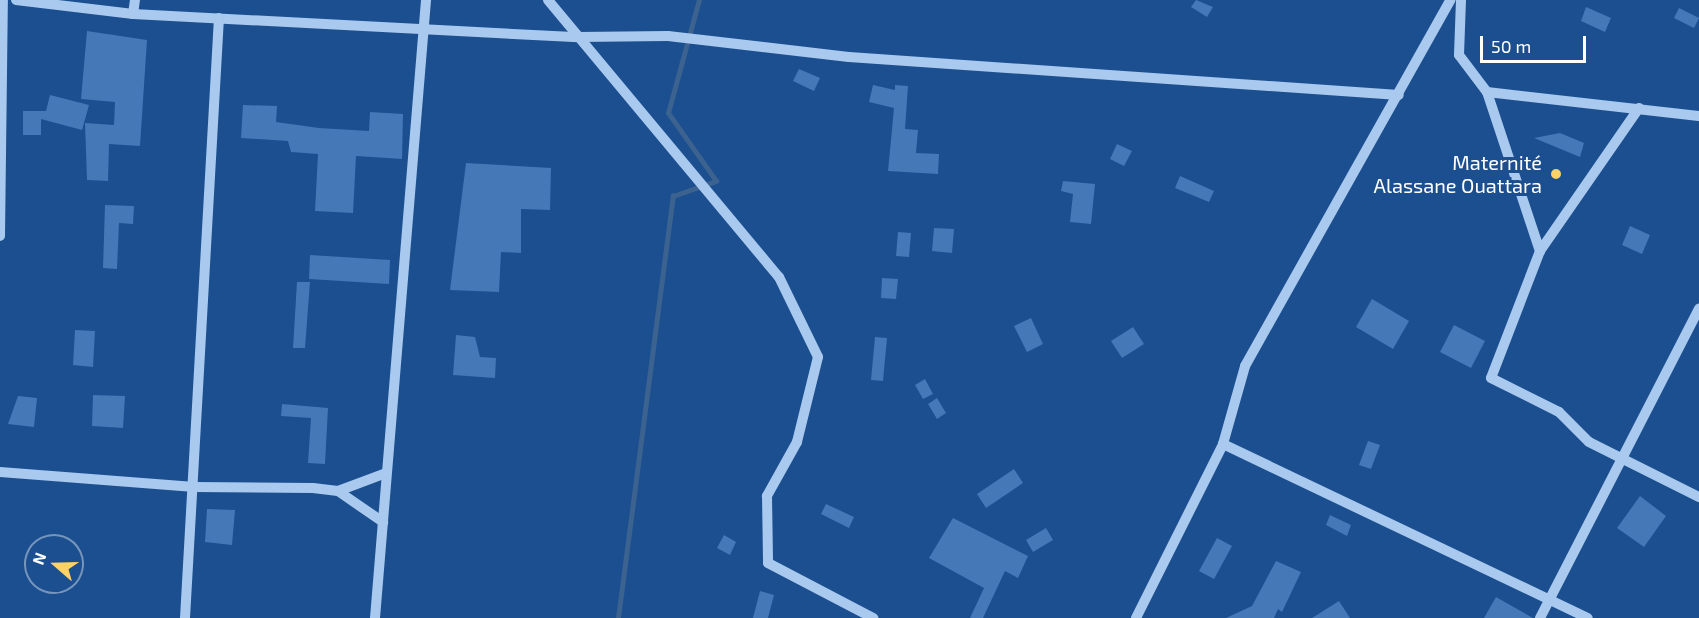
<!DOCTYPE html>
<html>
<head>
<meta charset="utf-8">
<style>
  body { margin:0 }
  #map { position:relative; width:1699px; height:618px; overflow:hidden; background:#1b4f8f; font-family:"Exo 2",sans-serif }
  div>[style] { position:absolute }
  .stream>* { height:4.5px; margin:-2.25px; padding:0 2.25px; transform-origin:2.25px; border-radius:2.25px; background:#3c6290 }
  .building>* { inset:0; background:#4478b7 }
  .minor>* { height:10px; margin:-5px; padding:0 5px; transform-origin:5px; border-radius:5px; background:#a9c9ee }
  .dots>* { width:16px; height:16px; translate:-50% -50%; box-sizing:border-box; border:3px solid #1b4f8f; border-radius:50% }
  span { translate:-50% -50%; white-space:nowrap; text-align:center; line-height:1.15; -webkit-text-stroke:6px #1b4f8f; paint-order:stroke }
  .poi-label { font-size:20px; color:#fff }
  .right { translate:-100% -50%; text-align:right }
  .north { position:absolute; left:24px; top:534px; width:60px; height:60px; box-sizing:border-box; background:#1b4f8f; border:2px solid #7695bc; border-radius:50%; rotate:290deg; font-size:16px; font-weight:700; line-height:24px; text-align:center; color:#fff }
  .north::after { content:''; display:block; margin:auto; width:21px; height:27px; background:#ffd166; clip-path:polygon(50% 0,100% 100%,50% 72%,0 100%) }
  .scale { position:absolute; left:1480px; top:36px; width:106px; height:27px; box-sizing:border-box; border:3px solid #fff; border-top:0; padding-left:8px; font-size:18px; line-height:21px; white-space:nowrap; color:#fff; -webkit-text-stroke:4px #1b4f8f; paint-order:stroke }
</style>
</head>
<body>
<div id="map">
  <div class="stream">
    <div style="left:618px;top:618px;width:426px;rotate:-82.6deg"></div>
    <div style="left:673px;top:196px;width:46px;rotate:-19.2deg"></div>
    <div style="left:716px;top:181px;width:83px;rotate:-125.2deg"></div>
    <div style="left:668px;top:113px;width:117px;rotate:-74.7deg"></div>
  </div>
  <div class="building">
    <div style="clip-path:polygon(1196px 0,1213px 7px,1207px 17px,1191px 7px)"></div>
    <div style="clip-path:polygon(1586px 7px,1611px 18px,1605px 32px,1581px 21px)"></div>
    <div style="clip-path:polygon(1679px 8px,1699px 18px,1694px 28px,1674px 18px)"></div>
    <div style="clip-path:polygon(87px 31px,147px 40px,140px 146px,109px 144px,108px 181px,87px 180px,85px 123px,114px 125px,115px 102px,81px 99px)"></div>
    <div style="clip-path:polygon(799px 69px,820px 78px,814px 91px,793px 81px)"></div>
    <div style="clip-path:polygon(873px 85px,895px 90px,895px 85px,908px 86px,905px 129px,918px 130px,916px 153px,939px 154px,938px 174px,888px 171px,894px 108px,869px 102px)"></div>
    <div style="clip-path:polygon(50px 95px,89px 105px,82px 130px,41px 119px,41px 135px,23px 135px,23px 111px,46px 111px)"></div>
    <div style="clip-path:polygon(243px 105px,277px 106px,276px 122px,319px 128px,369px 131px,370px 112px,403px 114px,402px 159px,356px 156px,353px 213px,315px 211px,318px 154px,291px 152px,288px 141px,241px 138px)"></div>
    <div style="clip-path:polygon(1560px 133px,1584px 143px,1580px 157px,1534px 138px)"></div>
    <div style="clip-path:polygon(1117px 144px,1132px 151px,1124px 166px,1110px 159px)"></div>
    <div style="clip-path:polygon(466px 163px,551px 168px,550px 210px,521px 209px,521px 253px,501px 252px,499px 292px,450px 290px)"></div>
    <div style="clip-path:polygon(1180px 176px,1214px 191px,1209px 202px,1175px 188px)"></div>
    <div style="clip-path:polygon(1063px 181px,1095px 184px,1091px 224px,1070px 222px,1073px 194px,1061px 191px)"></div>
    <div style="clip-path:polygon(105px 205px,134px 206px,133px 224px,119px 223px,117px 269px,103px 268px)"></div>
    <div style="clip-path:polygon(1630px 226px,1650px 235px,1642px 254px,1622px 245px)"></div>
    <div style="clip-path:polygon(934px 228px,954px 229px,952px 253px,932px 251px)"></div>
    <div style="clip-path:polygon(898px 232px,911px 233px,909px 257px,896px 256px)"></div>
    <div style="clip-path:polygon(310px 255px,390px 260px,389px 284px,309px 279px)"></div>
    <div style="clip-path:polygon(882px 278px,898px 279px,896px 299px,881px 298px)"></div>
    <div style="clip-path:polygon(297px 282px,310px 282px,305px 348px,293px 348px)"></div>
    <div style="clip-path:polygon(1372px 299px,1409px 321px,1393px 349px,1356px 327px)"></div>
    <div style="clip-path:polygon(1031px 318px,1043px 344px,1027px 352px,1014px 326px)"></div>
    <div style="clip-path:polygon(1454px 325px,1485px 341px,1471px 368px,1440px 352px)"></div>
    <div style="clip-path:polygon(1133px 327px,1144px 344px,1122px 358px,1111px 341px)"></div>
    <div style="clip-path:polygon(75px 330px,95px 331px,93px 367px,73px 365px)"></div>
    <div style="clip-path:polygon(456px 335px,475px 337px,480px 357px,496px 358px,495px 378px,453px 375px)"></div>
    <div style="clip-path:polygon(875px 337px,887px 338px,883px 381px,871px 380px)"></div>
    <div style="clip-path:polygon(925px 379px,933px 394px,923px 399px,915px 385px)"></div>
    <div style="clip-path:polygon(93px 395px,125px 396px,123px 428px,92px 426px)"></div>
    <div style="clip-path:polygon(18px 396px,37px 398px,34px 427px,8px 424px)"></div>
    <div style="clip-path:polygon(937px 398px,946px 413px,937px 419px,928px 404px)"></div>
    <div style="clip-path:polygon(282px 404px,328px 408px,325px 464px,308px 463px,311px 418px,281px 416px)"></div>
    <div style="clip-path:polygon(1368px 441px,1380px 445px,1371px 469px,1359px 465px)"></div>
    <div style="clip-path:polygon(1014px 469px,1023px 483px,986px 508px,977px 494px)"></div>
    <div style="clip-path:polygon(1640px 496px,1666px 516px,1644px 547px,1617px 528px)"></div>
    <div style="clip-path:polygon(826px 504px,854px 517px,849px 528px,821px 514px)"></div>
    <div style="clip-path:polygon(207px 509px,235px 510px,232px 545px,205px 542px)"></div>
    <div style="clip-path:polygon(1330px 515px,1351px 525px,1347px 536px,1326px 525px)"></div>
    <div style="clip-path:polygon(953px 518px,1028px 556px,1018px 578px,1005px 571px,983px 618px,970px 618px,984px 588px,929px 558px)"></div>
    <div style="clip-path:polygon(1046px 528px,1053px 540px,1033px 552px,1026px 540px)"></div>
    <div style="clip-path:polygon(724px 535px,736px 542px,730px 555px,717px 548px)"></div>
    <div style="clip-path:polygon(1217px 538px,1232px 546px,1214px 579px,1199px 571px)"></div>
    <div style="clip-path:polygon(1276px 561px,1301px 572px,1282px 612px,1278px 609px,1274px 618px,1226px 618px,1252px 606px)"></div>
    <div style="clip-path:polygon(760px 591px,774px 595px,768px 618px,753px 618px)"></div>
    <div style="clip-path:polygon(1496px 597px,1533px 618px,1484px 618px)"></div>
    <div style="clip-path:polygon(1339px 601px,1350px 618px,1312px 618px)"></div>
  </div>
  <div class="minor">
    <div style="left:16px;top:0;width:118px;rotate:6.8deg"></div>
    <div style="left:133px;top:14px;width:446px;rotate:3deg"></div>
    <div style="left:578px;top:37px;width:90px;rotate:-0.6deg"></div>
    <div style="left:668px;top:36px;width:182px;rotate:6.6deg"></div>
    <div style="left:849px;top:57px;width:551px;rotate:3.95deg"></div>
    <div style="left:548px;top:0;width:361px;rotate:50.2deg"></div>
    <div style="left:779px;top:277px;width:89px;rotate:64deg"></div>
    <div style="left:818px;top:357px;width:88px;rotate:103.9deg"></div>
    <div style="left:797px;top:442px;width:62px;rotate:119.1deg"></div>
    <div style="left:767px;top:496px;width:67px;rotate:89.1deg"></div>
    <div style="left:768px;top:563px;width:119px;rotate:27.6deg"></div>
    <div style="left:1461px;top:0;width:55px;rotate:92.1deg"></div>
    <div style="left:1459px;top:55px;width:46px;rotate:52.9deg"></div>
    <div style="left:1487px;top:92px;width:213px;rotate:6.5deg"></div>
    <div style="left:133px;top:14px;width:14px;rotate:-82deg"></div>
    <div style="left:1487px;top:92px;width:168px;rotate:71.6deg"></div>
    <div style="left:1540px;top:251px;width:136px;rotate:111.1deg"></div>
    <div style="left:1491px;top:378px;width:76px;rotate:26.6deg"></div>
    <div style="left:1559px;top:412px;width:42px;rotate:45deg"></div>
    <div style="left:1589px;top:442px;width:123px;rotate:26.6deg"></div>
    <div style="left:0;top:236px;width:236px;rotate:-89.3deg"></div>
    <div style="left:1540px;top:251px;width:174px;rotate:-55.3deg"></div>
    <div style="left:1223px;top:444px;width:404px;rotate:25.5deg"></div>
    <div style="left:0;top:472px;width:195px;rotate:4.4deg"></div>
    <div style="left:194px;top:487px;width:119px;rotate:0.5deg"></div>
    <div style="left:313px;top:488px;width:25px;rotate:7deg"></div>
    <div style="left:338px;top:491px;width:55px;rotate:34.6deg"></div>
    <div style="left:338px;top:491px;width:51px;rotate:-20.6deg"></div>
    <div style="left:185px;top:618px;width:601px;rotate:-86.76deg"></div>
    <div style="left:375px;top:618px;width:620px;rotate:-85.28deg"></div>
    <div style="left:1136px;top:618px;width:195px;rotate:-63.4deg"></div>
    <div style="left:1223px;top:444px;width:81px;rotate:-74.2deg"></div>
    <div style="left:1245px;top:366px;width:420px;rotate:-60.7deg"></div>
    <div style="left:1540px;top:618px;width:348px;rotate:-62.8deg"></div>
  </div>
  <div class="dots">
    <div style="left:1556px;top:174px;background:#ffd166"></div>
  </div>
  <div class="poi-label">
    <span class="right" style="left:1542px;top:174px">Maternité<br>Alassane Ouattara</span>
  </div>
  <div class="north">N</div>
  <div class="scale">50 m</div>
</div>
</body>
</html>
